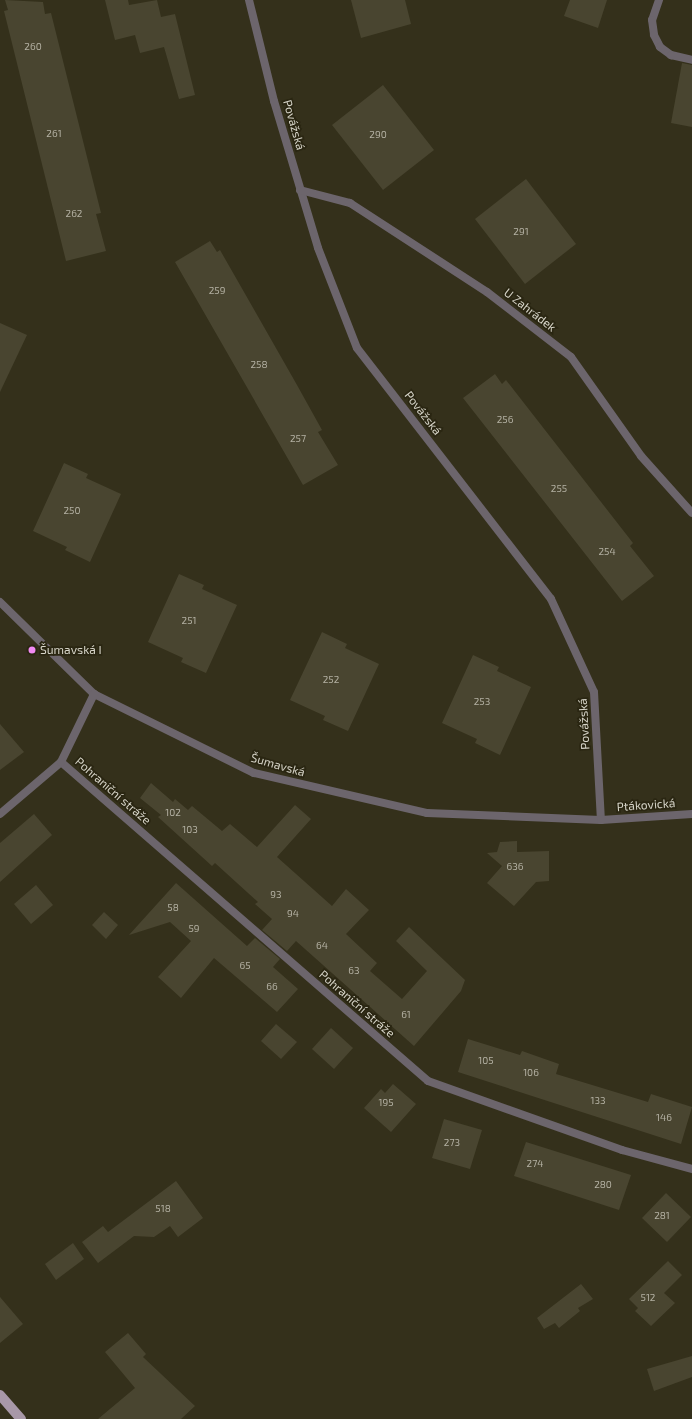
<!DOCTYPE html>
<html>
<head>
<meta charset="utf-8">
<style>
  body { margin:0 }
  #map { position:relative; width:692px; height:1419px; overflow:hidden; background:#34301b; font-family:"Exo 2",sans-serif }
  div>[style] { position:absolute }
  .building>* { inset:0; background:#494530 }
  .minor>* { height:8px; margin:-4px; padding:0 4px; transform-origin:4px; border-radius:4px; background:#6c656c }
  .primary>* { height:10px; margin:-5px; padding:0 5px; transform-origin:5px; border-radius:5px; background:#a898a8 }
  .dots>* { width:11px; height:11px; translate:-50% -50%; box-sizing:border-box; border:2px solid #2a2612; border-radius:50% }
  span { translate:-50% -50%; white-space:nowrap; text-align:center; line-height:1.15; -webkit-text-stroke:3.5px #2a2612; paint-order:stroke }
  .number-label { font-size:10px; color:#b4b1a3 }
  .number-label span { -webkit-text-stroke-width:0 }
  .street-label { font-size:12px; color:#d7d5c9 }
  .poi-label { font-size:12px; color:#d7d5c9 }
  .left { translate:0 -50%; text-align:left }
</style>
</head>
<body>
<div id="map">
  <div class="building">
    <div style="clip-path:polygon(5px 0,43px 2px,45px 14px,51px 13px,101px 213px,96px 214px,106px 251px,66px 261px,4px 11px,8px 10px)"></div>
    <div style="clip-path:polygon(105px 0,128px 0,129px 5px,157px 0,161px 17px,175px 14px,195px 95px,179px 99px,164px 47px,140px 53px,135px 35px,115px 40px)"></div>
    <div style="clip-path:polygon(351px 0,405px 0,411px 24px,361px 38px)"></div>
    <div style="clip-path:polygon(570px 0,607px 0,598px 28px,564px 16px)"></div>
    <div style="clip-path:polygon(682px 63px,692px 65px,692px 127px,671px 123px)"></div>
    <div style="clip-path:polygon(383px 85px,434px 150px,383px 190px,332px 125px)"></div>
    <div style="clip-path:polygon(526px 179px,576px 244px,525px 284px,475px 219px)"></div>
    <div style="clip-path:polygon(210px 241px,217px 252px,220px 250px,297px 385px,322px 430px,318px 432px,338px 465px,303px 485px,175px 262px)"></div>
    <div style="clip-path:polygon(0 323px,27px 335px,0 392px)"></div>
    <div style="clip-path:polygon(495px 374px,502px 384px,506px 380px,633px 543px,630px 546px,654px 576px,622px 601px,463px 398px)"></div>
    <div style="clip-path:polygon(64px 463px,88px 474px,86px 478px,121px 494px,90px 562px,65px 550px,67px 547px,33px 531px)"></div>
    <div style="clip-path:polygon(179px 574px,204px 585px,202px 589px,237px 605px,206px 673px,181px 662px,183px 658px,148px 642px)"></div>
    <div style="clip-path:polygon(322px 632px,347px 644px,345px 648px,379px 664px,348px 731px,323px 720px,325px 716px,290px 700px)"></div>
    <div style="clip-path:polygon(473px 655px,499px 667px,497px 671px,531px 687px,500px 755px,475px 743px,477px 739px,442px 723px)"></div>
    <div style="clip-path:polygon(0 724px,24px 752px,0 770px)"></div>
    <div style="clip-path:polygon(151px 783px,173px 802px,175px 799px,188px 810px,192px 806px,222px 831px,230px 824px,257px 847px,295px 805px,311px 819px,277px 857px,332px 906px,346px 889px,369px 910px,346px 934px,377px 963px,370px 971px,402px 999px,427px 971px,396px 941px,409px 927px,465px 980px,461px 991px,414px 1046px,296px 941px,287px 951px,262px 930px,272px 919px,255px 904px,258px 902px,215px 863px,212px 866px,158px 817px,161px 815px,140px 798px)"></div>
    <div style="clip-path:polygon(34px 814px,52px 835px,0 882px,0 843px)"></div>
    <div style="clip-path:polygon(517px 841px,517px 852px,549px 851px,549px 881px,536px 882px,514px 906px,487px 883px,502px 866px,487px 853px,497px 852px,500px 842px)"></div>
    <div style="clip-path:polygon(176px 883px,247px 946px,255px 938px,280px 959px,273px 967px,298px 989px,277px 1012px,214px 958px,181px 998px,158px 977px,191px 941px,170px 922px,129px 935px)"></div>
    <div style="clip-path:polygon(36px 885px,53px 905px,31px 924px,14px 904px)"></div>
    <div style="clip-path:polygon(104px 912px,118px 925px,106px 939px,92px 925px)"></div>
    <div style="clip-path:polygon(276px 1024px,297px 1042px,281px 1059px,261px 1041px)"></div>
    <div style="clip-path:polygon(331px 1028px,353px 1048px,334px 1069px,312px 1049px)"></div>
    <div style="clip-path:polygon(468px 1039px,520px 1055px,522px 1051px,559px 1064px,556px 1074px,648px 1102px,651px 1094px,692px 1107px,681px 1144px,458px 1072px)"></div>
    <div style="clip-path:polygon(393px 1084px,416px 1104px,391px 1132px,364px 1108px,381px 1089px,385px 1093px)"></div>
    <div style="clip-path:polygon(444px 1119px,482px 1130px,470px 1169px,432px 1158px)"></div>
    <div style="clip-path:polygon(526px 1142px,631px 1175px,619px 1210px,514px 1176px)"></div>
    <div style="clip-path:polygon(176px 1181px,203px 1218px,178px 1237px,170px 1226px,154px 1237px,134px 1236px,98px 1263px,82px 1242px,103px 1226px,108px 1232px)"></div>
    <div style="clip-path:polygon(666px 1193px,691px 1217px,667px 1242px,642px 1218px)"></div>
    <div style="clip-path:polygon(73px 1243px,84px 1259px,56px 1280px,45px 1264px)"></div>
    <div style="clip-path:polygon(668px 1261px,682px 1275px,664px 1293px,675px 1303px,651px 1326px,635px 1311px,638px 1308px,629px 1299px)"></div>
    <div style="clip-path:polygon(581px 1284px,593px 1299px,578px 1308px,580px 1311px,559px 1328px,555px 1323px,544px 1329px,537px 1318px)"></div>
    <div style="clip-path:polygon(0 1297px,23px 1324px,0 1343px)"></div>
    <div style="clip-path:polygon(128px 1333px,146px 1354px,143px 1357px,195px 1406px,181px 1419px,98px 1419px,135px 1388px,105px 1352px)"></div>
    <div style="clip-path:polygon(692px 1356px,692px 1377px,654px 1391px,647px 1369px)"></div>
  </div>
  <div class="minor">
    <div style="left:249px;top:0;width:104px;rotate:76.1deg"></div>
    <div style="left:274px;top:101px;width:153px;rotate:73.3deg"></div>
    <div style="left:318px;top:248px;width:107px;rotate:68.7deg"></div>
    <div style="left:357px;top:348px;width:317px;rotate:52.3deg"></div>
    <div style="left:551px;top:599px;width:102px;rotate:65.2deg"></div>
    <div style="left:594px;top:692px;width:128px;rotate:86.9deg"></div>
    <div style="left:659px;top:0;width:21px;rotate:109deg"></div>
    <div style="left:652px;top:20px;width:15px;rotate:82deg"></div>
    <div style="left:654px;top:35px;width:13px;rotate:63deg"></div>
    <div style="left:660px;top:47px;width:14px;rotate:36deg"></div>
    <div style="left:671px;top:55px;width:22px;rotate:13deg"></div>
    <div style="left:300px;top:190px;width:52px;rotate:14.6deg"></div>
    <div style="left:350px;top:203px;width:163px;rotate:33deg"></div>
    <div style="left:487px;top:292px;width:106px;rotate:37.7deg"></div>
    <div style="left:571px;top:357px;width:121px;rotate:54.7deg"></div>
    <div style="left:641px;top:456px;width:76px;rotate:48.2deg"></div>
    <div style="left:0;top:602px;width:132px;rotate:44.4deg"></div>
    <div style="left:94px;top:694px;width:178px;rotate:26.3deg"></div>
    <div style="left:254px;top:773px;width:178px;rotate:13deg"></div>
    <div style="left:427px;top:813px;width:174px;rotate:2.3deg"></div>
    <div style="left:601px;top:820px;width:91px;rotate:-3.8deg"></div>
    <div style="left:61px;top:762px;width:486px;rotate:41deg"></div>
    <div style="left:428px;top:1081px;width:206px;rotate:19.6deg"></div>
    <div style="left:622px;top:1150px;width:73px;rotate:15.2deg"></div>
    <div style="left:0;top:814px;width:80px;rotate:-40.4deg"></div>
    <div style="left:61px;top:762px;width:76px;rotate:-64.1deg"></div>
  </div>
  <div class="primary">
    <div style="left:0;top:1395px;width:32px;rotate:49deg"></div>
  </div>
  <div class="dots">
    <div style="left:32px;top:650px;background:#f28af3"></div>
  </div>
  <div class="number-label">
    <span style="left:33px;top:47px">260</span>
    <span style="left:54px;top:134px">261</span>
    <span style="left:378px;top:135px">290</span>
    <span style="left:74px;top:214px">262</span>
    <span style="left:521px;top:232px">291</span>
    <span style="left:217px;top:291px">259</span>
    <span style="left:259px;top:365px">258</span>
    <span style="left:505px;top:420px">256</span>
    <span style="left:298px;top:439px">257</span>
    <span style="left:559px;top:489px">255</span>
    <span style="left:72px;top:511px">250</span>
    <span style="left:607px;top:552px">254</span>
    <span style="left:189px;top:621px">251</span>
    <span style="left:331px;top:680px">252</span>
    <span style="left:482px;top:702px">253</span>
    <span style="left:173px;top:813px">102</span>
    <span style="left:190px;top:830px">103</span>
    <span style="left:515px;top:867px">636</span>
    <span style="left:276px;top:895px">93</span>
    <span style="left:173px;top:908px">58</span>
    <span style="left:293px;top:914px">94</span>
    <span style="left:194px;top:929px">59</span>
    <span style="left:322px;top:946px">64</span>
    <span style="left:245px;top:966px">65</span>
    <span style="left:354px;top:971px">63</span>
    <span style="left:272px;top:987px">66</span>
    <span style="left:406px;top:1015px">61</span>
    <span style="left:486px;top:1061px">105</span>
    <span style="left:531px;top:1073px">106</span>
    <span style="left:598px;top:1101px">133</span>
    <span style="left:386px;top:1103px">195</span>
    <span style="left:664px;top:1118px">146</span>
    <span style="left:452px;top:1143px">273</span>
    <span style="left:535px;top:1164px">274</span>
    <span style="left:603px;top:1185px">280</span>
    <span style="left:163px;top:1209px">518</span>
    <span style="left:662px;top:1216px">281</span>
    <span style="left:648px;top:1298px">512</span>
  </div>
  <div class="street-label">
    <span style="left:294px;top:125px;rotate:74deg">Povážská</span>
    <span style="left:530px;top:310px;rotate:38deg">U Zahrádek</span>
    <span style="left:423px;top:413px;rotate:52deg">Povážská</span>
    <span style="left:584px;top:724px;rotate:-93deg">Povážská</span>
    <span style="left:278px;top:765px;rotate:16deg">Šumavská</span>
    <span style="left:113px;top:791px;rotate:41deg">Pohraniční stráže</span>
    <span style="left:646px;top:805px;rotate:-4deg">Ptákovická</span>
    <span style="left:357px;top:1004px;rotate:41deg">Pohraniční stráže</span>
  </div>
  <div class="poi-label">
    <span class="left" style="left:40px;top:650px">Šumavská I</span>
  </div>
</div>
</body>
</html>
